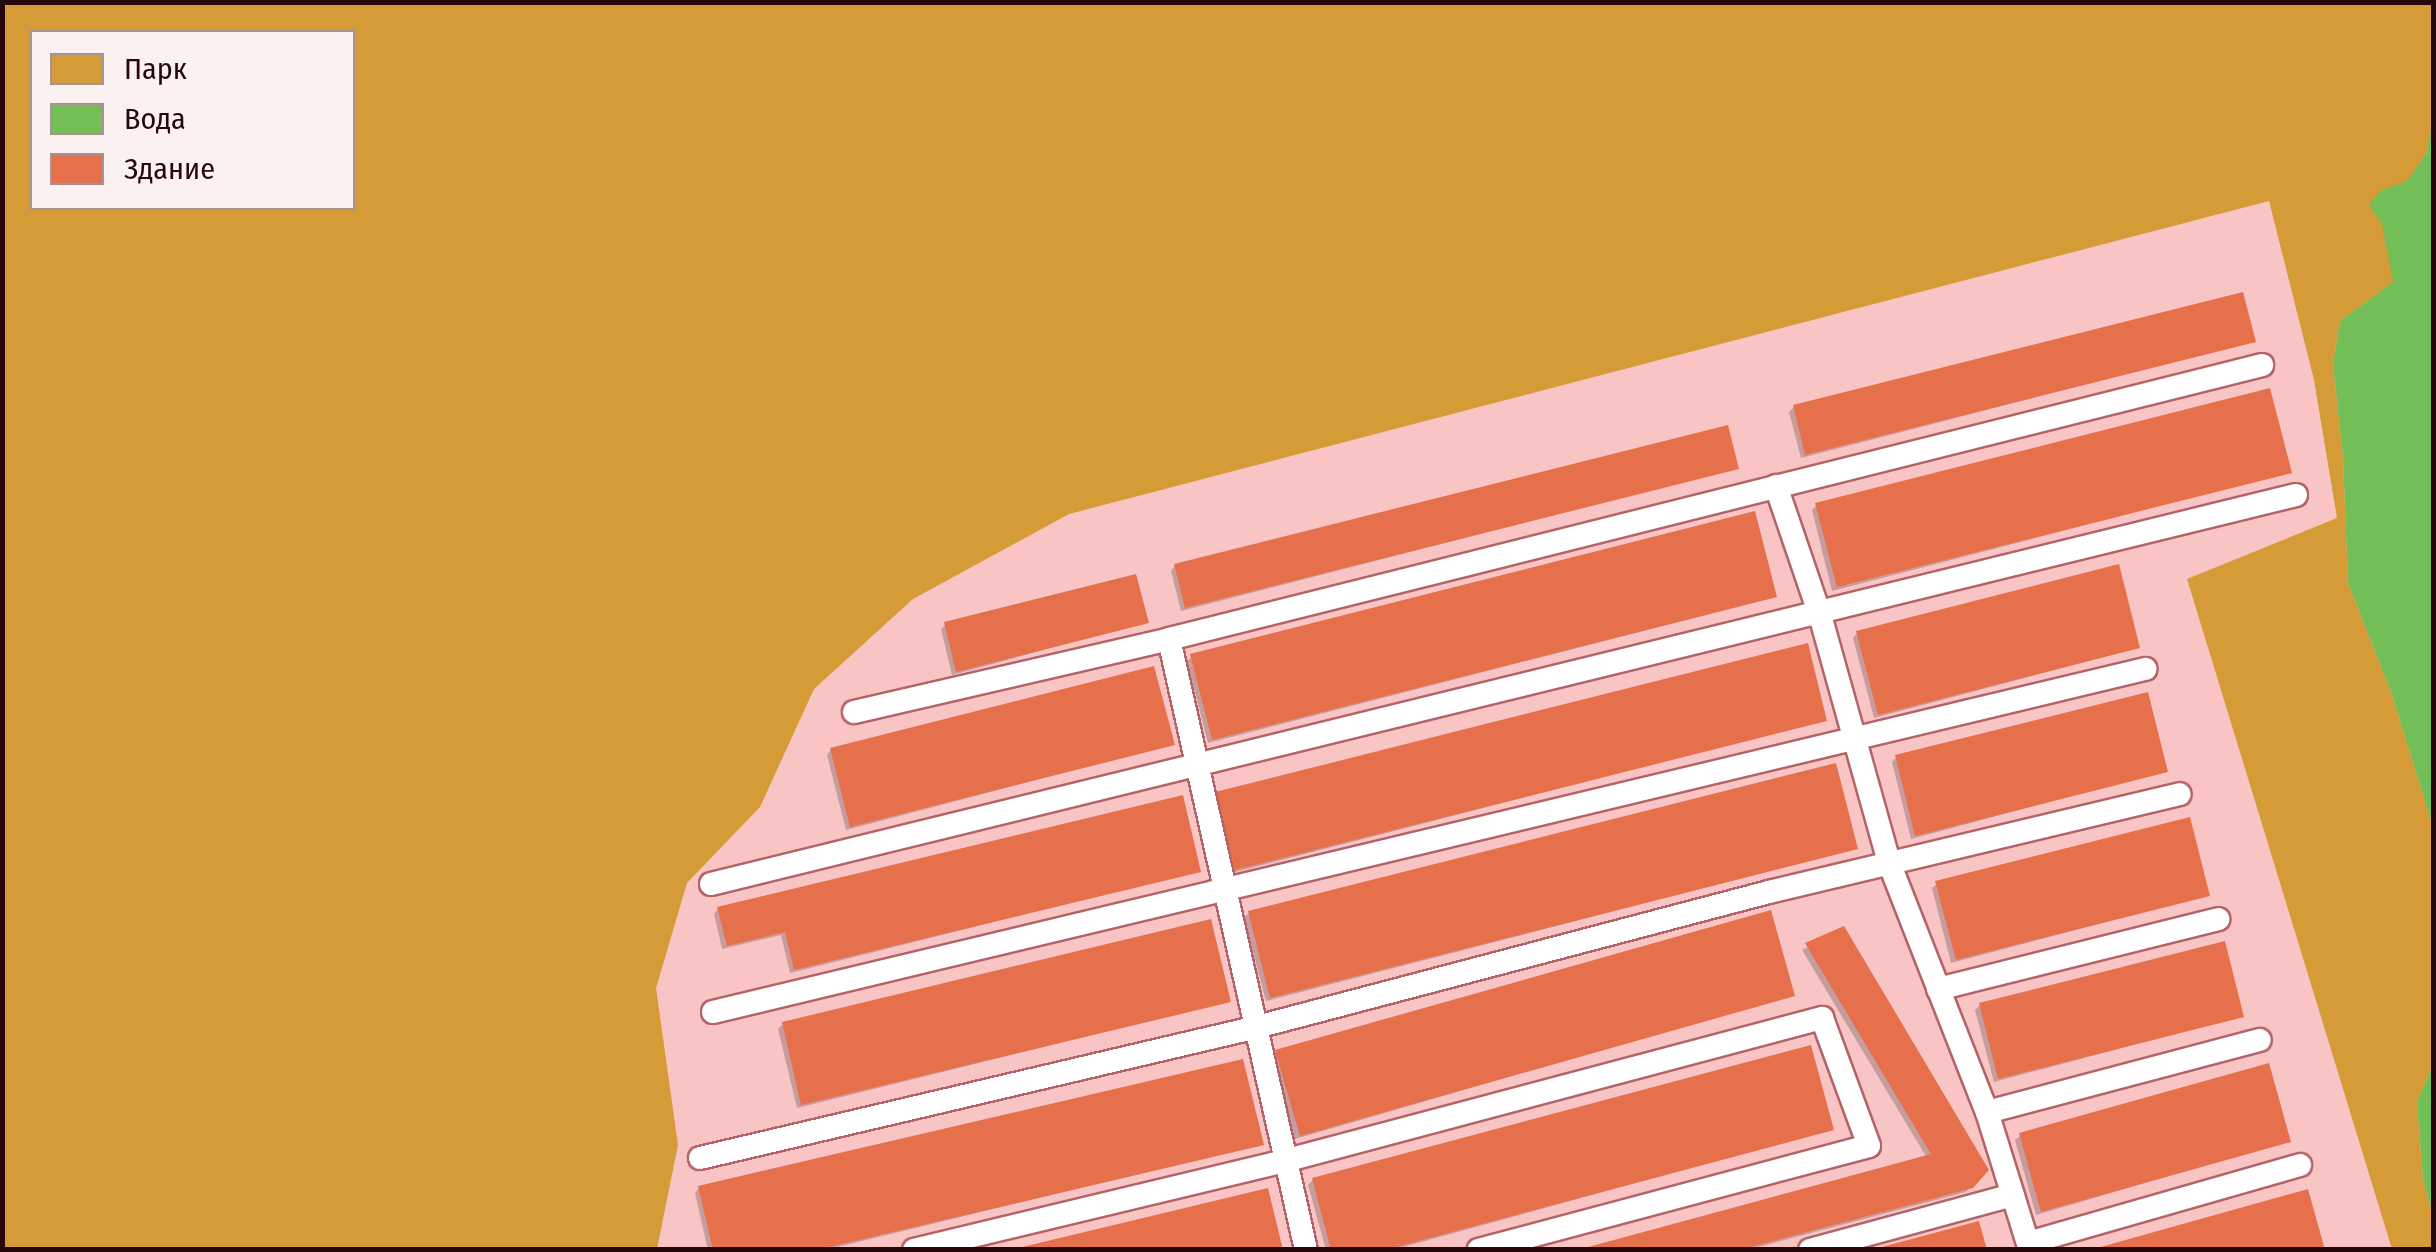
<!DOCTYPE html>
<html>
<head>
<meta charset="utf-8">
<style>
  body { margin:0 }
  #map { position:relative; width:2436px; height:1252px; overflow:hidden; background:#f9c4c4; font-family:"Fira Sans Condensed",sans-serif }
  div>[style] { position:absolute }
  .green>* { inset:0; background:#d49b37 }
  .water>* { inset:0; background:#74be57 }
  .shadow>* { inset:0; background:#0003 }
  .building>* { inset:0; background:#e6704c }
  .roads { filter:drop-shadow(2px 0 #b46468) drop-shadow(-2px 0 #b46468) drop-shadow(0 2px #b46468) drop-shadow(0 -2px #b46468) }
  .lane>* { height:22px; margin:-11px; padding:0 11px; transform-origin:11px; border-radius:11px; background:#fff }
  span { translate:-50% -50%; white-space:nowrap; text-align:center; line-height:1.15; -webkit-text-stroke:8px #fbf1f1; paint-order:stroke }
  .frame { position:absolute; inset:0; border:5px solid #26080b; pointer-events:none }
  .legend { position:absolute; left:30px; top:30px; width:325px; height:180px; box-sizing:border-box; background:#fbf1f1; border:2px solid #a69495; margin:0; padding:12px 18px; list-style:none; font-size:30px; color:#26080b }
  .legend li { display:flex; align-items:center; gap:20px; height:50px }
  .legend b { width:50px; border:2px solid #a69495 }
</style>
</head>
<body>
<div id="map">
  <div class="green">
    <div style="clip-path:polygon(evenodd,2px 3px,2433px 3px,2434px 119px,2427px 152px,2407px 182px,2380px 191px,2393px 282px,2340px 321px,2333px 365px,2343px 457px,2348px 583px,2391px 692px,2433px 827px,2433px 1065px,2417px 1101px,2423px 1180px,2433px 1214px,2433px 1249px,2392px 1249px,2187px 579px,2337px 518px,2314px 380px,2269px 201px,1069px 514px,913px 599px,814px 689px,760px 807px,687px 883px,656px 988px,678px 1145px,657px 1249px,3px 1249px,2px 3px,32px 32px,352px 32px,352px 208px,32px 208px,32px 32px)"></div>
  </div>
  <div class="water">
    <div style="clip-path:polygon(2433px 119px,2433px 827px,2391px 692px,2348px 583px,2343px 457px,2333px 365px,2340px 321px,2393px 282px,2382px 224px,2369px 205px,2380px 191px,2407px 181px,2427px 152px)"></div>
    <div style="clip-path:polygon(2433px 1065px,2434px 1065px,2433px 1214px,2423px 1180px,2417px 1101px)"></div>
  </div>
  <div class="shadow">
    <div style="clip-path:polygon(2253px 341px,1801px 458px,1789px 412px,1794px 407px)"></div>
    <div style="clip-path:polygon(1737px 468px,1181px 611px,1171px 571px,1175px 566px)"></div>
    <div style="clip-path:polygon(2289px 472px,1832px 591px,1812px 510px,1817px 505px)"></div>
    <div style="clip-path:polygon(1775px 597px,1208px 743px,1187px 661px,1192px 657px)"></div>
    <div style="clip-path:polygon(1146px 622px,952px 675px,941px 629px,945px 625px)"></div>
    <div style="clip-path:polygon(1857px 633px,2137px 648px,1874px 718px,1853px 638px)"></div>
    <div style="clip-path:polygon(1825px 720px,1231px 873px,1212px 799px,1217px 795px)"></div>
    <div style="clip-path:polygon(1172px 744px,846px 830px,827px 755px,831px 750px)"></div>
    <div style="clip-path:polygon(1896px 758px,2165px 771px,1911px 839px,1892px 762px)"></div>
    <div style="clip-path:polygon(1855px 849px,1266px 1001px,1244px 918px,1249px 913px)"></div>
    <div style="clip-path:polygon(1198px 871px,790px 973px,781px 935px,722px 949px,714px 914px,718px 909px)"></div>
    <div style="clip-path:polygon(1937px 884px,2207px 895px,1951px 963px,1932px 888px)"></div>
    <div style="clip-path:polygon(1843px 929px,1986px 1169px,1966px 1192px,1747px 1250px,1582px 1250px,1927px 1158px,1802px 950px)"></div>
    <div style="clip-path:polygon(1792px 995px,1295px 1139px,1272px 1057px,1277px 1052px)"></div>
    <div style="clip-path:polygon(1228px 1001px,797px 1108px,778px 1029px,783px 1024px)"></div>
    <div style="clip-path:polygon(1980px 1005px,2242px 1016px,1994px 1082px,1975px 1010px)"></div>
    <div style="clip-path:polygon(1832px 1129px,1392px 1250px,1326px 1250px,1308px 1185px,1313px 1180px)"></div>
    <div style="clip-path:polygon(2020px 1136px,2288px 1141px,2036px 1215px,2015px 1140px)"></div>
    <div style="clip-path:polygon(1261px 1144px,825px 1250px,708px 1250px,695px 1193px,699px 1188px)"></div>
  </div>
  <div class="building">
    <div style="clip-path:polygon(2243px 292px,2256px 342px,1805px 455px,1793px 405px)"></div>
    <div style="clip-path:polygon(2270px 388px,2292px 473px,1837px 587px,1815px 503px)"></div>
    <div style="clip-path:polygon(1728px 425px,1739px 469px,1185px 608px,1174px 564px)"></div>
    <div style="clip-path:polygon(1755px 511px,1777px 597px,1212px 740px,1190px 654px)"></div>
    <div style="clip-path:polygon(2119px 564px,2140px 648px,1878px 715px,1856px 631px)"></div>
    <div style="clip-path:polygon(1136px 574px,1149px 623px,956px 672px,944px 622px)"></div>
    <div style="clip-path:polygon(1808px 643px,1827px 721px,1235px 870px,1215px 792px)"></div>
    <div style="clip-path:polygon(1154px 666px,1175px 745px,850px 827px,830px 748px)"></div>
    <div style="clip-path:polygon(2148px 692px,2168px 772px,1915px 836px,1895px 755px)"></div>
    <div style="clip-path:polygon(1836px 763px,1858px 849px,1270px 998px,1248px 911px)"></div>
    <div style="clip-path:polygon(1183px 795px,1201px 872px,794px 970px,785px 932px,727px 946px,717px 907px)"></div>
    <div style="clip-path:polygon(2190px 817px,2210px 896px,1956px 960px,1935px 881px)"></div>
    <div style="clip-path:polygon(1771px 910px,1795px 996px,1300px 1136px,1275px 1050px)"></div>
    <div style="clip-path:polygon(1211px 919px,1231px 1002px,801px 1105px,782px 1022px)"></div>
    <div style="clip-path:polygon(1844px 926px,1989px 1170px,1973px 1188px,1739px 1250px,1577px 1250px,1931px 1154px,1805px 943px)"></div>
    <div style="clip-path:polygon(2225px 941px,2244px 1017px,1998px 1079px,1979px 1003px)"></div>
    <div style="clip-path:polygon(1811px 1045px,1834px 1130px,1385px 1250px,1331px 1250px,1312px 1178px)"></div>
    <div style="clip-path:polygon(1243px 1059px,1264px 1145px,816px 1250px,713px 1250px,698px 1186px)"></div>
    <div style="clip-path:polygon(2269px 1063px,2291px 1142px,2041px 1212px,2019px 1133px)"></div>
    <div style="clip-path:polygon(1268px 1188px,1283px 1250px,1018px 1250px,1018px 1248px)"></div>
    <div style="clip-path:polygon(2308px 1189px,2325px 1250px,2097px 1250px,2097px 1248px)"></div>
    <div style="clip-path:polygon(1979px 1221px,1987px 1250px,1878px 1250px,1878px 1248px)"></div>
  </div>
  <div class="roads">
    <div class="lane">
      <div style="left:1776px;top:486px;width:136px;rotate:71.2deg"></div>
      <div style="left:1820px;top:615px;width:260px;rotate:74.4deg"></div>
      <div style="left:1890px;top:865px;width:265px;rotate:68.6deg"></div>
      <div style="left:1987px;top:1112px;width:145px;rotate:72.7deg"></div>
      <div style="left:1169px;top:639px;width:626px;rotate:77.36deg"></div>
      <div style="left:854px;top:712px;width:323px;rotate:-13deg"></div>
      <div style="left:1169px;top:639px;width:1127px;rotate:-14.07deg"></div>
      <div style="left:711px;top:884px;width:1632px;rotate:-13.79deg"></div>
      <div style="left:1938px;top:989px;width:289px;rotate:-14deg"></div>
      <div style="left:713px;top:1012px;width:1473px;rotate:-13.47deg"></div>
      <div style="left:1987px;top:1112px;width:282px;rotate:-14.8deg"></div>
      <div style="left:700px;top:1158px;width:568px;rotate:-13.23deg"></div>
      <div style="left:1253px;top:1028px;width:534px;rotate:-14.77deg"></div>
      <div style="left:1769px;top:892px;width:422px;rotate:-13.4deg"></div>
      <div style="left:2028px;top:1243px;width:283px;rotate:-16deg"></div>
      <div style="left:914px;top:1250px;width:381px;rotate:-13.5deg"></div>
      <div style="left:1284px;top:1161px;width:557px;rotate:-14.89deg"></div>
      <div style="left:1822px;top:1018px;width:136px;rotate:69.8deg"></div>
      <div style="left:1869px;top:1146px;width:404px;rotate:165.1deg"></div>
      <div style="left:1810px;top:1250px;width:210px;rotate:-15.2deg"></div>
    </div>
  </div>
  <div class="frame"></div>
  <ul class="legend">
  <li><b style="height:28px;background:#d49b37"></b>Парк</li>
  <li><b style="height:28px;background:#74be57"></b>Вода</li>
  <li><b style="height:28px;background:#e6704c"></b>Здание</li>
  </ul>
</div>
</body>
</html>
